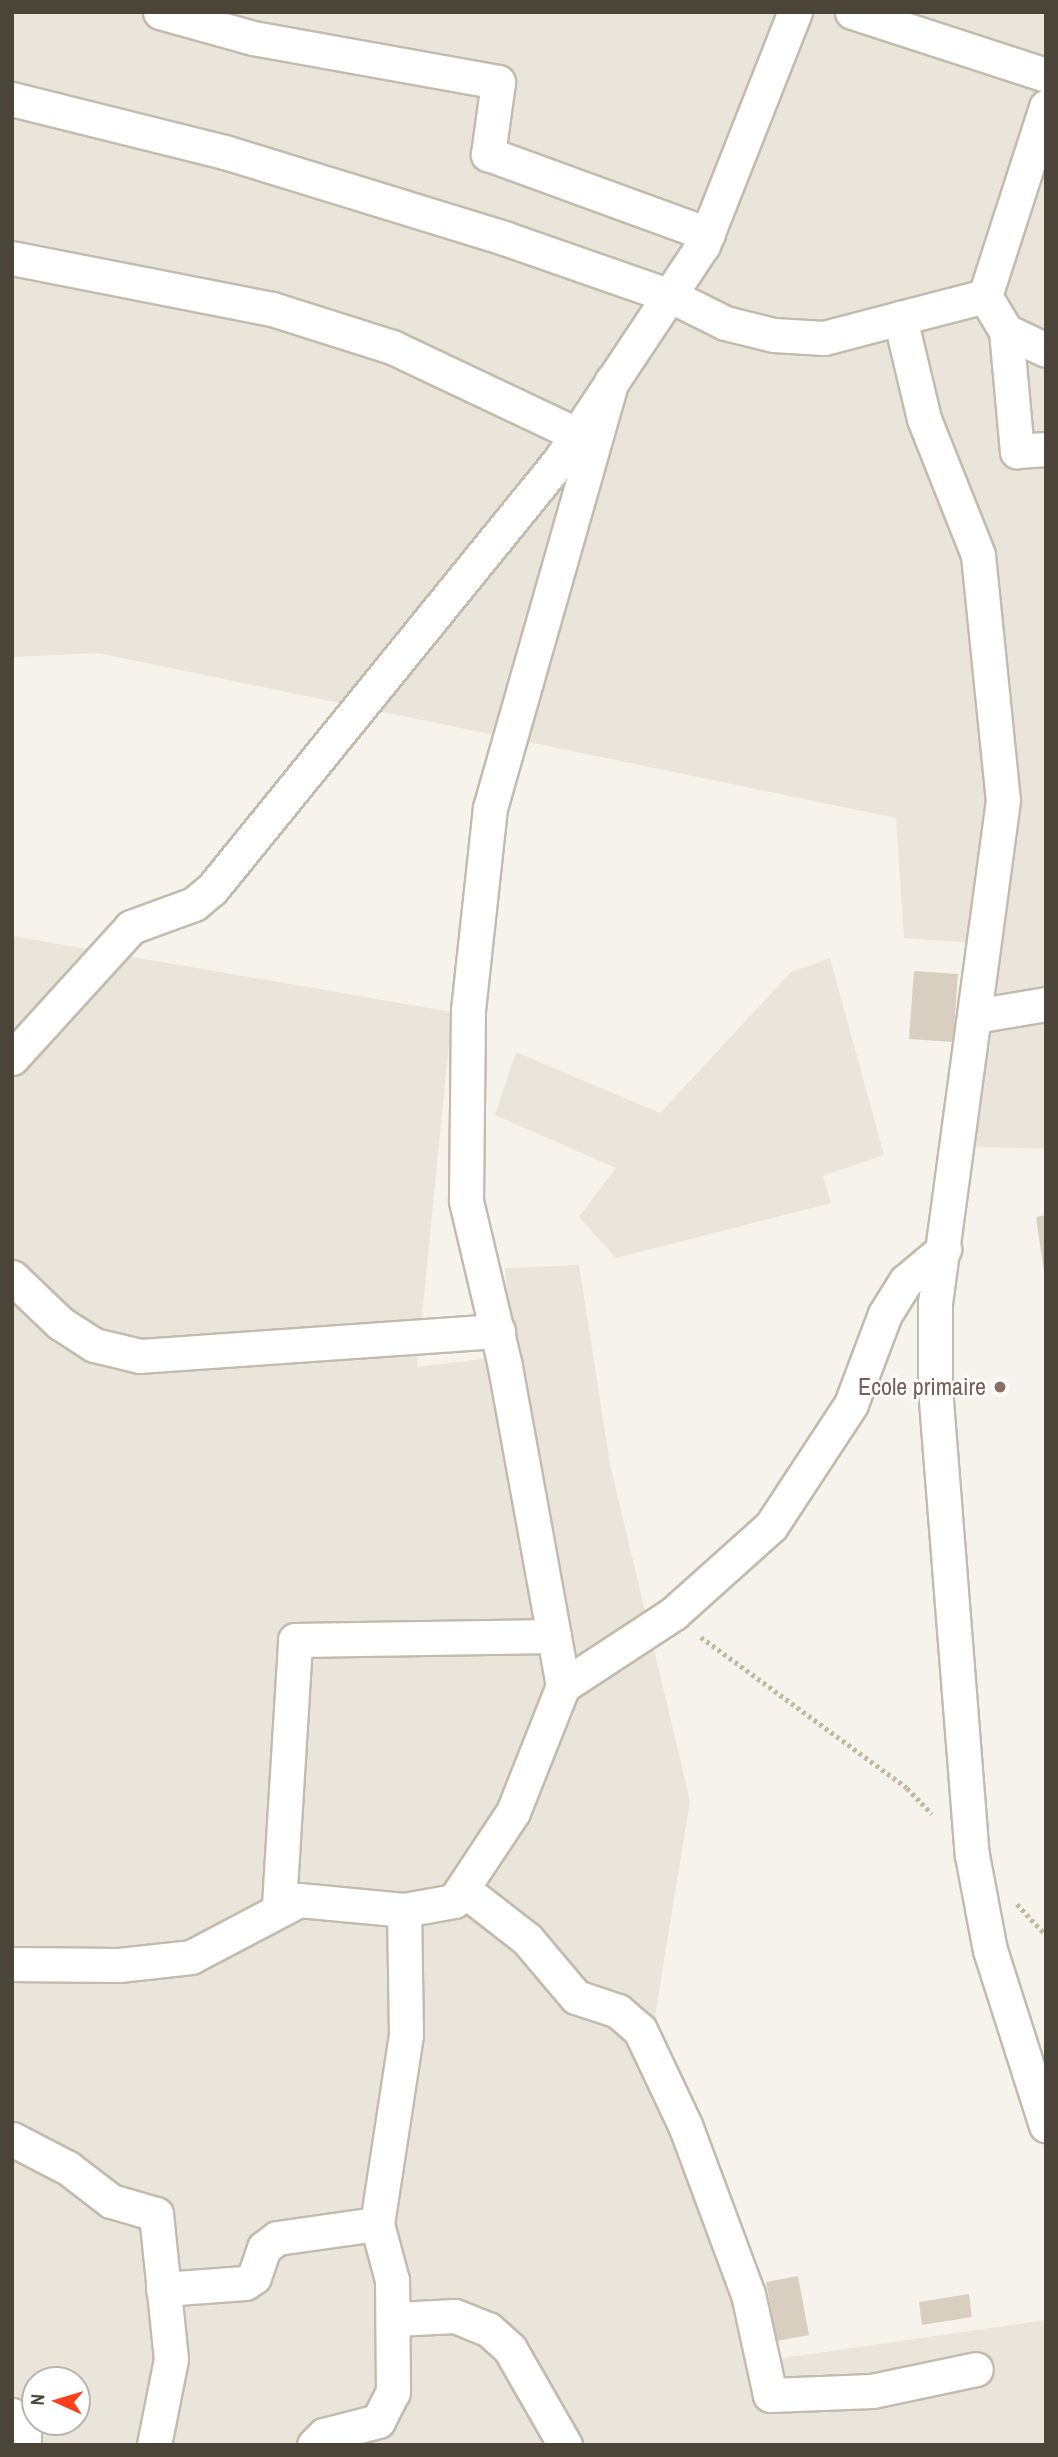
<!DOCTYPE html>
<html>
<head>
<meta charset="utf-8">
<style>
  body { margin:0 }
  #map { position:relative; width:1058px; height:2457px; overflow:hidden; background:#f6f3ec; font-family:"Archivo Narrow",sans-serif }
  div>[style] { position:absolute }
  .residential>* { inset:0; background:#eae5da }
  .building>* { inset:0; background:#d8cfc1 }
  .path>* { height:4.5px; margin-top:-2.25px; transform-origin:0; background:repeating-linear-gradient(90deg,#c4b79f 0 3.5px,transparent 0 7px) }
  .roads { filter:drop-shadow(2px 0 #c2bbae) drop-shadow(-2px 0 #c2bbae) drop-shadow(0 2px #c2bbae) drop-shadow(0 -2px #c2bbae) }
  .street>* { height:33px; margin:-16.5px; padding:0 16.5px; transform-origin:16.5px; border-radius:16.5px; background:#fff }
  .dots>* { width:19px; height:19px; translate:-50% -50%; box-sizing:border-box; border:4px solid #fff; border-radius:50% }
  span { translate:-50% -50%; white-space:nowrap; text-align:center; line-height:1.15; -webkit-text-stroke:5px #fff; paint-order:stroke }
  .education-label { font-size:24px; color:#785e54 }
  .right { translate:-100% -50%; text-align:right }
  .frame { position:absolute; inset:0; border:14px solid #4b4439; pointer-events:none }
  .north { position:absolute; left:21px; top:2366px; width:70px; height:70px; box-sizing:border-box; background:#fff; border:2px solid #b7b4b0; border-radius:50%; rotate:274deg; font-size:19px; font-weight:700; line-height:28px; text-align:center; color:#4b4439 }
  .north::after { content:''; display:block; margin:auto; width:24px; height:32px; background:#fc3f1d; clip-path:polygon(50% 0,100% 100%,50% 72%,0 100%) }
</style>
</head>
<body>
<div id="map">
  <div class="residential">
    <div style="clip-path:polygon(12px 12px,1046px 12px,1046px 1149px,959px 1146px,1002px 945px,904px 938px,896px 818px,98px 653px,14px 657px)"></div>
    <div style="clip-path:polygon(evenodd,12px 936px,452px 1012px,417px 1367px,513px 1355px,505px 1268px,579px 1265px,610px 1464px,690px 1801px,655px 2016px,769px 2360px,1046px 2320px,1046px 2445px,12px 2445px,12px 936px,35px 2380px,77px 2380px,77px 2422px,35px 2422px,35px 2380px)"></div>
    <div style="clip-path:polygon(830px 958px,884px 1155px,823px 1176px,831px 1203px,616px 1258px,579px 1217px,616px 1168px,495px 1115px,516px 1052px,660px 1113px,791px 972px)"></div>
  </div>
  <div class="building">
    <div style="clip-path:polygon(914px 971px,958px 974px,953px 1042px,909px 1039px)"></div>
    <div style="clip-path:polygon(1046px 1215px,1046px 1272px,1044px 1272px,1036px 1217px)"></div>
    <div style="clip-path:polygon(798px 2276px,809px 2335px,777px 2341px,766px 2282px)"></div>
    <div style="clip-path:polygon(969px 2294px,972px 2317px,922px 2325px,919px 2302px)"></div>
  </div>
  <div class="path">
    <div style="left:701px;top:1637px;width:255px;rotate:36.2deg"></div>
    <div style="left:907px;top:1788px;width:36px;rotate:46deg"></div>
    <div style="left:1017px;top:1904px;width:42px;rotate:46.9deg"></div>
  </div>
  <div class="roads">
    <div class="street">
      <div style="left:160px;top:12px;width:97px;rotate:15.6deg"></div>
      <div style="left:253px;top:38px;width:249px;rotate:10.2deg"></div>
      <div style="left:498px;top:82px;width:73px;rotate:97.9deg"></div>
      <div style="left:488px;top:154px;width:234px;rotate:20deg"></div>
      <div style="left:852px;top:12px;width:204px;rotate:18deg"></div>
      <div style="left:12px;top:99px;width:219px;rotate:14deg"></div>
      <div style="left:225px;top:152px;width:292px;rotate:17.1deg"></div>
      <div style="left:504px;top:238px;width:177px;rotate:19.2deg"></div>
      <div style="left:671px;top:296px;width:60px;rotate:26.6deg"></div>
      <div style="left:725px;top:323px;width:50px;rotate:13.8deg"></div>
      <div style="left:774px;top:335px;width:50px;rotate:3.4deg"></div>
      <div style="left:824px;top:338px;width:79px;rotate:-14.7deg"></div>
      <div style="left:900px;top:318px;width:104px;rotate:76.6deg"></div>
      <div style="left:924px;top:419px;width:146px;rotate:68.3deg"></div>
      <div style="left:978px;top:555px;width:246px;rotate:84.2deg"></div>
      <div style="left:1003px;top:800px;width:508px;rotate:97.7deg"></div>
      <div style="left:935px;top:1303px;width:85px;rotate:90deg"></div>
      <div style="left:935px;top:1388px;width:468px;rotate:85.5deg"></div>
      <div style="left:972px;top:1855px;width:97px;rotate:79.3deg"></div>
      <div style="left:990px;top:1950px;width:184px;rotate:72.3deg"></div>
      <div style="left:12px;top:258px;width:265px;rotate:11.1deg"></div>
      <div style="left:272px;top:309px;width:126px;rotate:17.6deg"></div>
      <div style="left:392px;top:347px;width:206px;rotate:25.3deg"></div>
      <div style="left:985px;top:296px;width:199px;rotate:-72.1deg"></div>
      <div style="left:900px;top:318px;width:88px;rotate:-14.5deg"></div>
      <div style="left:985px;top:296px;width:41px;rotate:59deg"></div>
      <div style="left:1006px;top:331px;width:121px;rotate:84.8deg"></div>
      <div style="left:1017px;top:451px;width:29px;rotate:-4deg"></div>
      <div style="left:1006px;top:331px;width:44px;rotate:25.4deg"></div>
      <div style="left:975px;top:1016px;width:72px;rotate:-9.6deg"></div>
      <div style="left:12px;top:1058px;width:177px;rotate:-47.7deg"></div>
      <div style="left:131px;top:927px;width:67px;rotate:-20.1deg"></div>
      <div style="left:194px;top:904px;width:23px;rotate:-40deg"></div>
      <div style="left:212px;top:889px;width:552px;rotate:-50.95deg"></div>
      <div style="left:560px;top:460px;width:258px;rotate:-56.4deg"></div>
      <div style="left:703px;top:245px;width:251px;rotate:-68.5deg"></div>
      <div style="left:12px;top:1277px;width:66px;rotate:43.8deg"></div>
      <div style="left:60px;top:1323px;width:40px;rotate:32.9deg"></div>
      <div style="left:94px;top:1345px;width:47px;rotate:13.4deg"></div>
      <div style="left:140px;top:1356px;width:359px;rotate:-4deg"></div>
      <div style="left:563px;top:1686px;width:325px;rotate:-100.3deg"></div>
      <div style="left:505px;top:1366px;width:170px;rotate:-103.3deg"></div>
      <div style="left:466px;top:1201px;width:191px;rotate:-89.4deg"></div>
      <div style="left:468px;top:1010px;width:203px;rotate:-83.8deg"></div>
      <div style="left:490px;top:808px;width:444px;rotate:-74.1deg"></div>
      <div style="left:464px;top:1890px;width:80px;rotate:37.9deg"></div>
      <div style="left:527px;top:1939px;width:76px;rotate:49.8deg"></div>
      <div style="left:576px;top:1997px;width:44px;rotate:18.4deg"></div>
      <div style="left:618px;top:2011px;width:29px;rotate:41deg"></div>
      <div style="left:640px;top:2030px;width:105px;rotate:64.7deg"></div>
      <div style="left:685px;top:2125px;width:180px;rotate:69.6deg"></div>
      <div style="left:748px;top:2294px;width:103px;rotate:77.7deg"></div>
      <div style="left:770px;top:2395px;width:102px;rotate:-2.2deg"></div>
      <div style="left:872px;top:2391px;width:106px;rotate:-11.9deg"></div>
      <div style="left:279px;top:1905px;width:265px;rotate:-86.5deg"></div>
      <div style="left:295px;top:1640px;width:259px;rotate:-0.9deg"></div>
      <div style="left:12px;top:1964px;width:107px;rotate:0.5deg"></div>
      <div style="left:119px;top:1965px;width:72px;rotate:-6.3deg"></div>
      <div style="left:191px;top:1957px;width:122px;rotate:-27.8deg"></div>
      <div style="left:299px;top:1900px;width:105px;rotate:5.4deg"></div>
      <div style="left:404px;top:1910px;width:51px;rotate:-10.2deg"></div>
      <div style="left:454px;top:1901px;width:107px;rotate:-56.5deg"></div>
      <div style="left:513px;top:1812px;width:136px;rotate:-68.4deg"></div>
      <div style="left:563px;top:1686px;width:133px;rotate:-33.3deg"></div>
      <div style="left:674px;top:1613px;width:130px;rotate:-41.9deg"></div>
      <div style="left:771px;top:1526px;width:146px;rotate:-56.7deg"></div>
      <div style="left:851px;top:1404px;width:96px;rotate:-69.3deg"></div>
      <div style="left:885px;top:1314px;width:39px;rotate:-58deg"></div>
      <div style="left:906px;top:1281px;width:50px;rotate:-40.1deg"></div>
      <div style="left:12px;top:2139px;width:63px;rotate:27.4deg"></div>
      <div style="left:68px;top:2168px;width:54px;rotate:37.5deg"></div>
      <div style="left:111px;top:2201px;width:47px;rotate:16.1deg"></div>
      <div style="left:156px;top:2214px;width:146px;rotate:84.1deg"></div>
      <div style="left:171px;top:2359px;width:88px;rotate:101.2deg"></div>
      <div style="left:163px;top:2289px;width:82px;rotate:-4.2deg"></div>
      <div style="left:245px;top:2283px;width:11px;rotate:-34deg"></div>
      <div style="left:254px;top:2277px;width:31px;rotate:-71deg"></div>
      <div style="left:264px;top:2248px;width:16px;rotate:-38deg"></div>
      <div style="left:277px;top:2238px;width:101px;rotate:-8deg"></div>
      <div style="left:377px;top:2224px;width:191px;rotate:-81.3deg"></div>
      <div style="left:406px;top:2035px;width:125px;rotate:-90.9deg"></div>
      <div style="left:396px;top:2319px;width:59px;rotate:-2.9deg"></div>
      <div style="left:455px;top:2316px;width:35px;rotate:22deg"></div>
      <div style="left:488px;top:2329px;width:30px;rotate:42deg"></div>
      <div style="left:510px;top:2349px;width:111px;rotate:60.2deg"></div>
      <div style="left:12px;top:2415px;width:14px;rotate:34deg"></div>
      <div style="left:24px;top:2423px;width:22px;rotate:90deg"></div>
      <div style="left:314px;top:2445px;width:14px;rotate:-45deg"></div>
      <div style="left:324px;top:2435px;width:56px;rotate:-14.5deg"></div>
      <div style="left:378px;top:2421px;width:33px;rotate:-63deg"></div>
      <div style="left:393px;top:2392px;width:112px;rotate:-90.5deg"></div>
      <div style="left:392px;top:2280px;width:58px;rotate:-105deg"></div>
    </div>
  </div>
  <div class="dots">
    <div style="left:1000px;top:1387px;background:#8d6e63"></div>
  </div>
  <div class="education-label">
    <span class="right" style="left:986px;top:1387px">Ecole primaire</span>
  </div>
  <div class="frame"></div>
  <div class="north">N</div>
</div>
</body>
</html>
